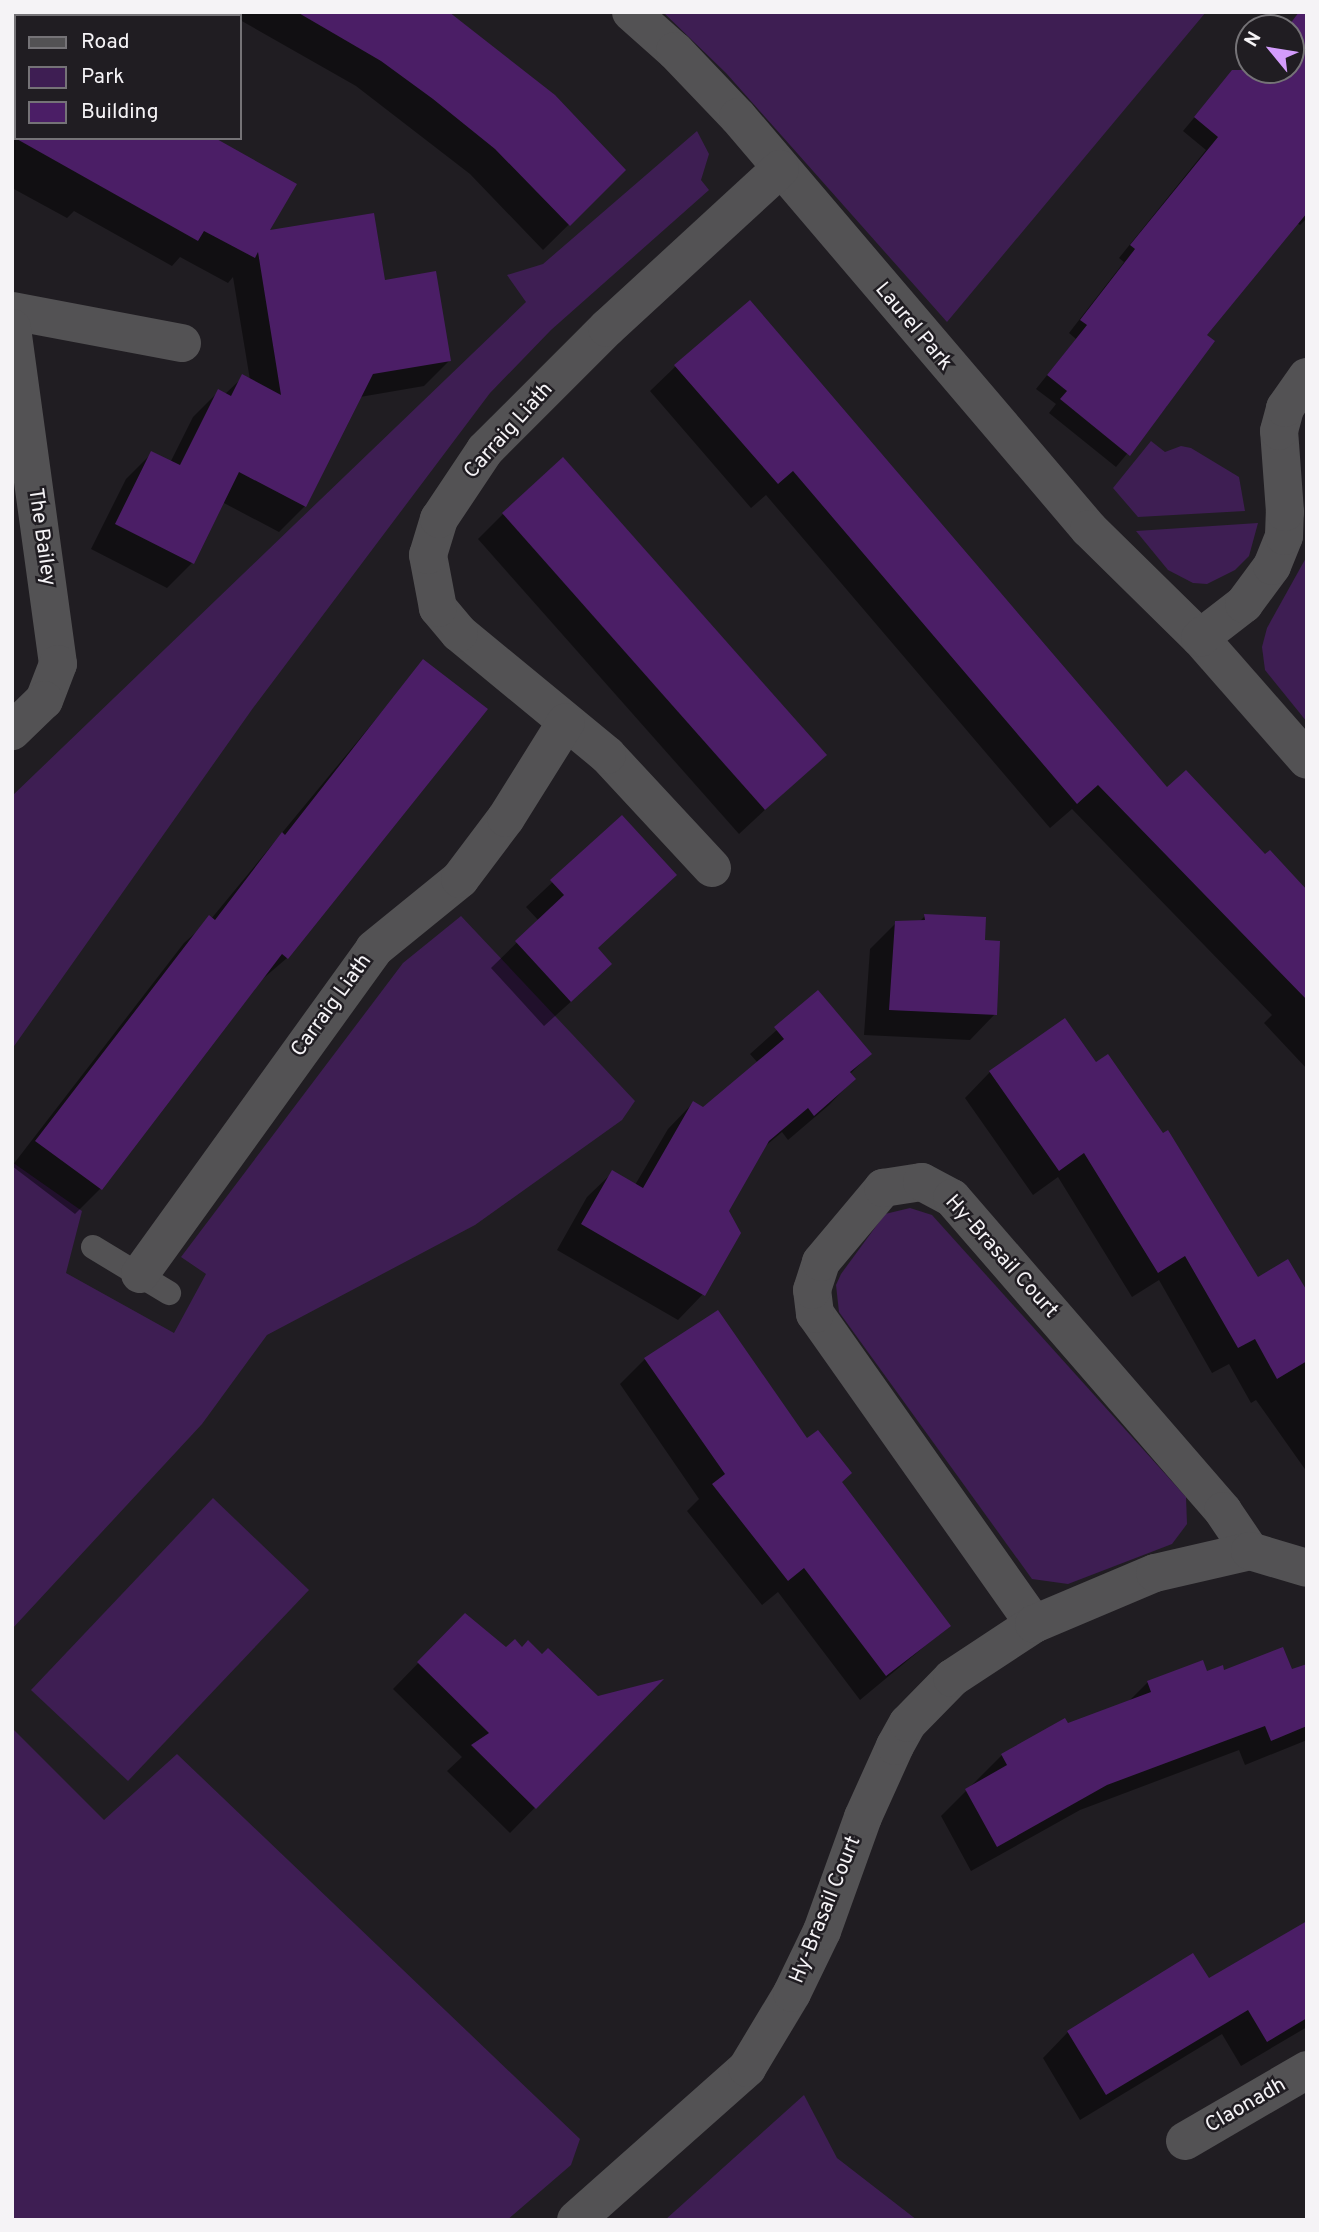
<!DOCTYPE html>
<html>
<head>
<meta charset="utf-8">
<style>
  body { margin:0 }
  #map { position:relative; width:1319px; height:2232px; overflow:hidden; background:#201d22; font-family:Overpass,sans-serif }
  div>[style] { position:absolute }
  .green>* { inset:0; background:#3e1e53 }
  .shadow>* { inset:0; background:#0007 }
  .building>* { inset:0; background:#4b1e66 }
  .lane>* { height:24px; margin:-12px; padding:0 12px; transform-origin:12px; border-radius:12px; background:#535254 }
  .street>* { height:38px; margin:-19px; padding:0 19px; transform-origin:19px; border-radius:19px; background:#535254 }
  span { translate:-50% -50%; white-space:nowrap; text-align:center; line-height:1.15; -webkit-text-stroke:5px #201d22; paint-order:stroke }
  .street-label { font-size:21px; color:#f5f3f6 }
  .frame { position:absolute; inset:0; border:14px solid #f5f3f6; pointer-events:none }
  .legend { position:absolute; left:14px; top:14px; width:228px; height:126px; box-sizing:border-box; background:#201d22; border:2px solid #757377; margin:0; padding:9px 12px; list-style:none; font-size:21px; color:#f5f3f6 }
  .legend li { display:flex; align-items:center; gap:14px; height:35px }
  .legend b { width:35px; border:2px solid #757377 }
  .north { position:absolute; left:1235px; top:14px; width:70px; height:70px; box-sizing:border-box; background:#201d22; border:2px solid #757377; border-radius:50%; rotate:300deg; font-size:19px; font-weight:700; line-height:28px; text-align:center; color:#f5f3f6 }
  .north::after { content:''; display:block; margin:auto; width:24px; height:32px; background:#d39cfc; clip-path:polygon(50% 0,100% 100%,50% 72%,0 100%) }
</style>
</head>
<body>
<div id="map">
  <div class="green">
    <div style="clip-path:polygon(663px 12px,1206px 12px,947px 322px,726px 73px)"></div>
    <div style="clip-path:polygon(697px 131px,709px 154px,701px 180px,709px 190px,551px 330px,490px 393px,253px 708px,12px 1049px,12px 796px,526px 302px,507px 275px,543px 264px)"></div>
    <div style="clip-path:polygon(1151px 441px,1165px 452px,1181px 446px,1191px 448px,1239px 477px,1245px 511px,1138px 517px,1113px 488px)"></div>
    <div style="clip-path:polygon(1258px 523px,1249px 556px,1235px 570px,1207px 584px,1193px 583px,1168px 570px,1136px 531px)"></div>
    <div style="clip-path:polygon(1307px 556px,1307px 722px,1265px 670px,1262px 647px,1267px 628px)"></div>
    <div style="clip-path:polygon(461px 916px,635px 1101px,622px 1120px,475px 1225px,267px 1335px,202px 1424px,12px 1629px,12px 1162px,82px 1211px,66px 1273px,174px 1333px,206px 1274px,181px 1257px,403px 963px)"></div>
    <div style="clip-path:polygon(910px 1208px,932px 1215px,1186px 1497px,1187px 1524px,1172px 1544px,1068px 1584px,1032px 1579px,839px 1312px,836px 1285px,841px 1274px,885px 1214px)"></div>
    <div style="clip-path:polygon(213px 1498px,309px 1590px,128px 1781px,31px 1690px)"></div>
    <div style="clip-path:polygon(12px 1728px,104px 1820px,177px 1754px,580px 2139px,571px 2165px,507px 2220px,12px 2220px)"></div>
    <div style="clip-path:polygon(804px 2095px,837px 2158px,917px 2220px,665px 2220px)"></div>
  </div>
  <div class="shadow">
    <div style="clip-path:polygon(12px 12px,32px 12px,16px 16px,16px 138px,267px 233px,383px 282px,450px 360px,424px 386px,360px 397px,305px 506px,279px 532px,222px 502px,192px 563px,167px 588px,91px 549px,126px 479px,152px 453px,170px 463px,193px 417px,218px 392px,224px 395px,243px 377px,250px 380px,233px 277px,228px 283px,180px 257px,172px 266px,74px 211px,67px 218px,12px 188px)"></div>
    <div style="clip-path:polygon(225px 12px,445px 12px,624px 170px,543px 250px,470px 174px,356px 86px,240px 20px,240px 16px)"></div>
    <div style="clip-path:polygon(1292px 24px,1307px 35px,1307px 218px,1300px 225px,1296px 222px,1204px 335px,1163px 403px,1167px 406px,1116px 467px,1049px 413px,1056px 404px,1036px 389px,1076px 339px,1069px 333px,1124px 262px,1119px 258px,1206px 150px,1183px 131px,1220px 87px,1253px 70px,1291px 70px,1288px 28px)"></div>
    <div style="clip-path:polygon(676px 366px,1167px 790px,1265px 857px,1307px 893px,1307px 1069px,1264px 1023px,1272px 1015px,1072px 809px,1050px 828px,766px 495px,751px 508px,650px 391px)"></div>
    <div style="clip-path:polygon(503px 514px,824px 755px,739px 834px,478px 539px)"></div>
    <div style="clip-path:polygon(423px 662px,287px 958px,259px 982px,100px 1189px,75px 1214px,12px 1166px,184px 943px,211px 919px)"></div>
    <div style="clip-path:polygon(622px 817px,585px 989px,544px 1026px,491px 968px,539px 921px,526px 907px)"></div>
    <div style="clip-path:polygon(925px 916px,984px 942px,995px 1014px,970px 1040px,864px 1035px,870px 949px,896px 923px,919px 922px)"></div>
    <div style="clip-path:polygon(818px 993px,870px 1054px,850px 1074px,854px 1079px,829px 1105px,788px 1140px,782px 1132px,763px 1148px,727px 1211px,703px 1294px,678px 1320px,557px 1250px,587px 1197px,613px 1172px,635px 1185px,668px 1129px,693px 1103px,704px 1109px,758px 1063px,750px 1054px)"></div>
    <div style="clip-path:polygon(990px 1072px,1257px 1279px,1307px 1295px,1307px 1472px,1256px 1400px,1251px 1403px,1229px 1364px,1212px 1373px,1159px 1280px,1132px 1297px,1058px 1177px,1033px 1195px,965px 1098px)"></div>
    <div style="clip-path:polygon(645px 1359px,807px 1440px,949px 1626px,860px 1700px,778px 1592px,762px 1605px,687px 1511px,699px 1499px,620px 1384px)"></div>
    <div style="clip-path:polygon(465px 1615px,506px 1649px,542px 1656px,597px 1698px,658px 1682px,510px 1833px,447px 1771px,462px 1757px,393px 1689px)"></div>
    <div style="clip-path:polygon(1307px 1665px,1307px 1740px,1245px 1765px,1239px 1750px,1080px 1810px,971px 1871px,941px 1816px,1002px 1755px,1128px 1702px,1148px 1682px,1205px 1674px,1291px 1672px)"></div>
    <div style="clip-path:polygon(1307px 1923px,1307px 2027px,1241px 2066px,1222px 2034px,1080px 2120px,1043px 2058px,1068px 2032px,1208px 1981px)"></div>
  </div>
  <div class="building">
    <div style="clip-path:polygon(297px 12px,449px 12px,555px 95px,626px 170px,570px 226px,495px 149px,433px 99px,381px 61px)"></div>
    <div style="clip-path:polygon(1299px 12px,1307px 12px,1307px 213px,1207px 335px,1215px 341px,1130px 456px,1060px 399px,1067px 391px,1047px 375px,1087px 325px,1080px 320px,1135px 249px,1130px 245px,1218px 137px,1194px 117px,1232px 70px,1291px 70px,1291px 28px,1287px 28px)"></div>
    <div style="clip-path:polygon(15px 138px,215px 138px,297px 184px,270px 230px,374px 213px,385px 280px,436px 271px,451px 361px,373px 374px,306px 507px,239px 472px,194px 564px,115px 524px,151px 451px,180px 465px,218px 389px,231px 396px,242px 374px,281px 395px,258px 252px,255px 258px,204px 231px,198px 241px)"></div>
    <div style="clip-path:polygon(750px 300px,1167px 787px,1186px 770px,1265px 854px,1270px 850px,1307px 890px,1307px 1000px,1098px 785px,1077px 804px,793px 471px,778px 484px,674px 365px)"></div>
    <div style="clip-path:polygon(563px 457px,827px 755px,765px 810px,502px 513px)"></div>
    <div style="clip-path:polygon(423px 659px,488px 709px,288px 959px,282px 954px,102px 1190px,35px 1141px,209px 915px,215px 920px,282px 832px,285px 835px)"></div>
    <div style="clip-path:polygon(622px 815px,677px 875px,598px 948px,612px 964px,571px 1002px,515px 941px,564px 895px,550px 880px)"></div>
    <div style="clip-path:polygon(924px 914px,986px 917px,985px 940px,1000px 941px,997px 1015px,889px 1010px,895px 921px,925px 920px)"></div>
    <div style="clip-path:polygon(818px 990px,872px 1054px,850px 1072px,856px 1079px,814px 1116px,808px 1108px,769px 1141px,729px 1211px,741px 1233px,705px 1296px,581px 1224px,612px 1170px,643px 1188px,693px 1101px,703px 1107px,784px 1039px,774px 1027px)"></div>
    <div style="clip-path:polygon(1065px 1018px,1096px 1062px,1108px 1054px,1163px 1133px,1168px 1130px,1258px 1277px,1288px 1259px,1307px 1291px,1307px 1361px,1277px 1379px,1255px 1339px,1238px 1348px,1185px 1256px,1158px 1273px,1084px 1153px,1059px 1171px,989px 1071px)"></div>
    <div style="clip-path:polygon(718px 1310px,807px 1438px,818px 1430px,852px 1473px,842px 1482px,951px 1626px,886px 1676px,804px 1568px,788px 1581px,712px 1484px,725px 1474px,644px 1358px)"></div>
    <div style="clip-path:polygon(465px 1613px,506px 1647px,515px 1639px,522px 1647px,528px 1640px,542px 1654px,548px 1648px,598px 1696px,664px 1679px,536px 1809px,471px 1745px,489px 1733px,417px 1662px)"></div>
    <div style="clip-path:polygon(1283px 1647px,1292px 1669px,1307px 1664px,1307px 1726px,1271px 1741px,1265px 1726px,1107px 1785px,997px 1847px,965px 1789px,1007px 1765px,1001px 1754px,1065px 1718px,1068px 1723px,1151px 1692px,1147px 1681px,1203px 1660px,1207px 1671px,1223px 1665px,1224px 1670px)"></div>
    <div style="clip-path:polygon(1307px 1921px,1307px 2018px,1267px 2042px,1248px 2010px,1106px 2095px,1067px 2031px,1193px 1953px,1209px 1978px)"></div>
  </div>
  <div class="lane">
    <div style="left:93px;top:1247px;width:89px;rotate:31.2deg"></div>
  </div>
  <div class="street">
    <div style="left:631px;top:12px;width:59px;rotate:41.6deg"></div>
    <div style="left:675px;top:51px;width:91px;rotate:46.3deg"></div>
    <div style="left:738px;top:117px;width:541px;rotate:49.57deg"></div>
    <div style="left:1089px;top:529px;width:156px;rotate:44.5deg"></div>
    <div style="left:1200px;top:638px;width:162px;rotate:48.7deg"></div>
    <div style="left:12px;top:311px;width:173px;rotate:10.7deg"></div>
    <div style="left:12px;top:328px;width:339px;rotate:82.2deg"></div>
    <div style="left:58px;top:664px;width:39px;rotate:111deg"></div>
    <div style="left:44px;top:700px;width:45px;rotate:135.9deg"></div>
    <div style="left:1200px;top:638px;width:56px;rotate:-37.7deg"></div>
    <div style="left:1244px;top:604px;width:47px;rotate:-53.6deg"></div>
    <div style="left:1272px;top:566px;width:32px;rotate:-68deg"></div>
    <div style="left:1284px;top:536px;width:24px;rotate:-88deg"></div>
    <div style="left:1285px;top:512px;width:81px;rotate:-94.2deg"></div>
    <div style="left:1279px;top:431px;width:24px;rotate:-75deg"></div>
    <div style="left:1285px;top:408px;width:38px;rotate:-55deg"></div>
    <div style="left:712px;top:868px;width:154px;rotate:-132.9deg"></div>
    <div style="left:607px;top:755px;width:192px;rotate:-140.5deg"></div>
    <div style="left:459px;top:633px;width:33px;rotate:-130deg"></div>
    <div style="left:438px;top:608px;width:54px;rotate:-100.7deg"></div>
    <div style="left:428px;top:555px;width:38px;rotate:-73deg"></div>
    <div style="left:439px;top:519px;width:83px;rotate:-56.3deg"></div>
    <div style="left:485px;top:450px;width:173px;rotate:-45deg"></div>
    <div style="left:607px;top:328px;width:235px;rotate:-42.6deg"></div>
    <div style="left:140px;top:1274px;width:400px;rotate:-54.2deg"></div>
    <div style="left:374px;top:949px;width:111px;rotate:-39.1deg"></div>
    <div style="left:460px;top:879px;width:76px;rotate:-53deg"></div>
    <div style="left:506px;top:818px;width:113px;rotate:-58deg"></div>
    <div style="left:1034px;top:1624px;width:380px;rotate:-125.2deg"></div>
    <div style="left:815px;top:1314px;width:24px;rotate:-97deg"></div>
    <div style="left:812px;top:1290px;width:29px;rotate:-72deg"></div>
    <div style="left:821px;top:1262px;width:97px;rotate:-50deg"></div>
    <div style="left:883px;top:1188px;width:39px;rotate:-9deg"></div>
    <div style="left:922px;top:1182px;width:34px;rotate:28deg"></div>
    <div style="left:952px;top:1198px;width:414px;rotate:49.1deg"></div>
    <div style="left:1223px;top:1511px;width:48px;rotate:56deg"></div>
    <div style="left:1185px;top:2141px;width:141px;rotate:-30.2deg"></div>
    <div style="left:576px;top:2220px;width:229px;rotate:-41.6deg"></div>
    <div style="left:747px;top:2068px;width:87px;rotate:-59deg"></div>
    <div style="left:792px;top:1993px;width:69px;rotate:-64.2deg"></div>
    <div style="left:822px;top:1931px;width:121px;rotate:-70.2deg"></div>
    <div style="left:863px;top:1817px;width:78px;rotate:-65.7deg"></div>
    <div style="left:895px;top:1746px;width:26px;rotate:-61deg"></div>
    <div style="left:908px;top:1723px;width:63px;rotate:-45.6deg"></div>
    <div style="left:952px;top:1678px;width:98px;rotate:-33.4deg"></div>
    <div style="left:1034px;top:1624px;width:131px;rotate:-22.9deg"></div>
    <div style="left:1155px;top:1573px;width:98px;rotate:-13deg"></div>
    <div style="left:1250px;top:1551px;width:59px;rotate:16.6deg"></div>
  </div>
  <div class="street-label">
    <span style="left:913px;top:327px;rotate:50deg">Laurel Park</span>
    <span style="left:509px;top:431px;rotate:-48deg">Carraig Liath</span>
    <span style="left:41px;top:537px;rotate:82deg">The Bailey</span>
    <span style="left:332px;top:1006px;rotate:-54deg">Carraig Liath</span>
    <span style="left:1001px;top:1257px;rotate:48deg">Hy-Brasail Court</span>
    <span style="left:826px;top:1910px;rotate:-68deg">Hy-Brasail Court</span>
    <span style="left:1246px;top:2106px;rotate:-30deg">Claonadh</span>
  </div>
  <div class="frame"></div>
  <ul class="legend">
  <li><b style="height:9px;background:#535254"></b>Road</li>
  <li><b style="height:19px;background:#3e1e53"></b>Park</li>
  <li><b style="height:19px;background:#4b1e66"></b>Building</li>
  </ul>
  <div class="north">N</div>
</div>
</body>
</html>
